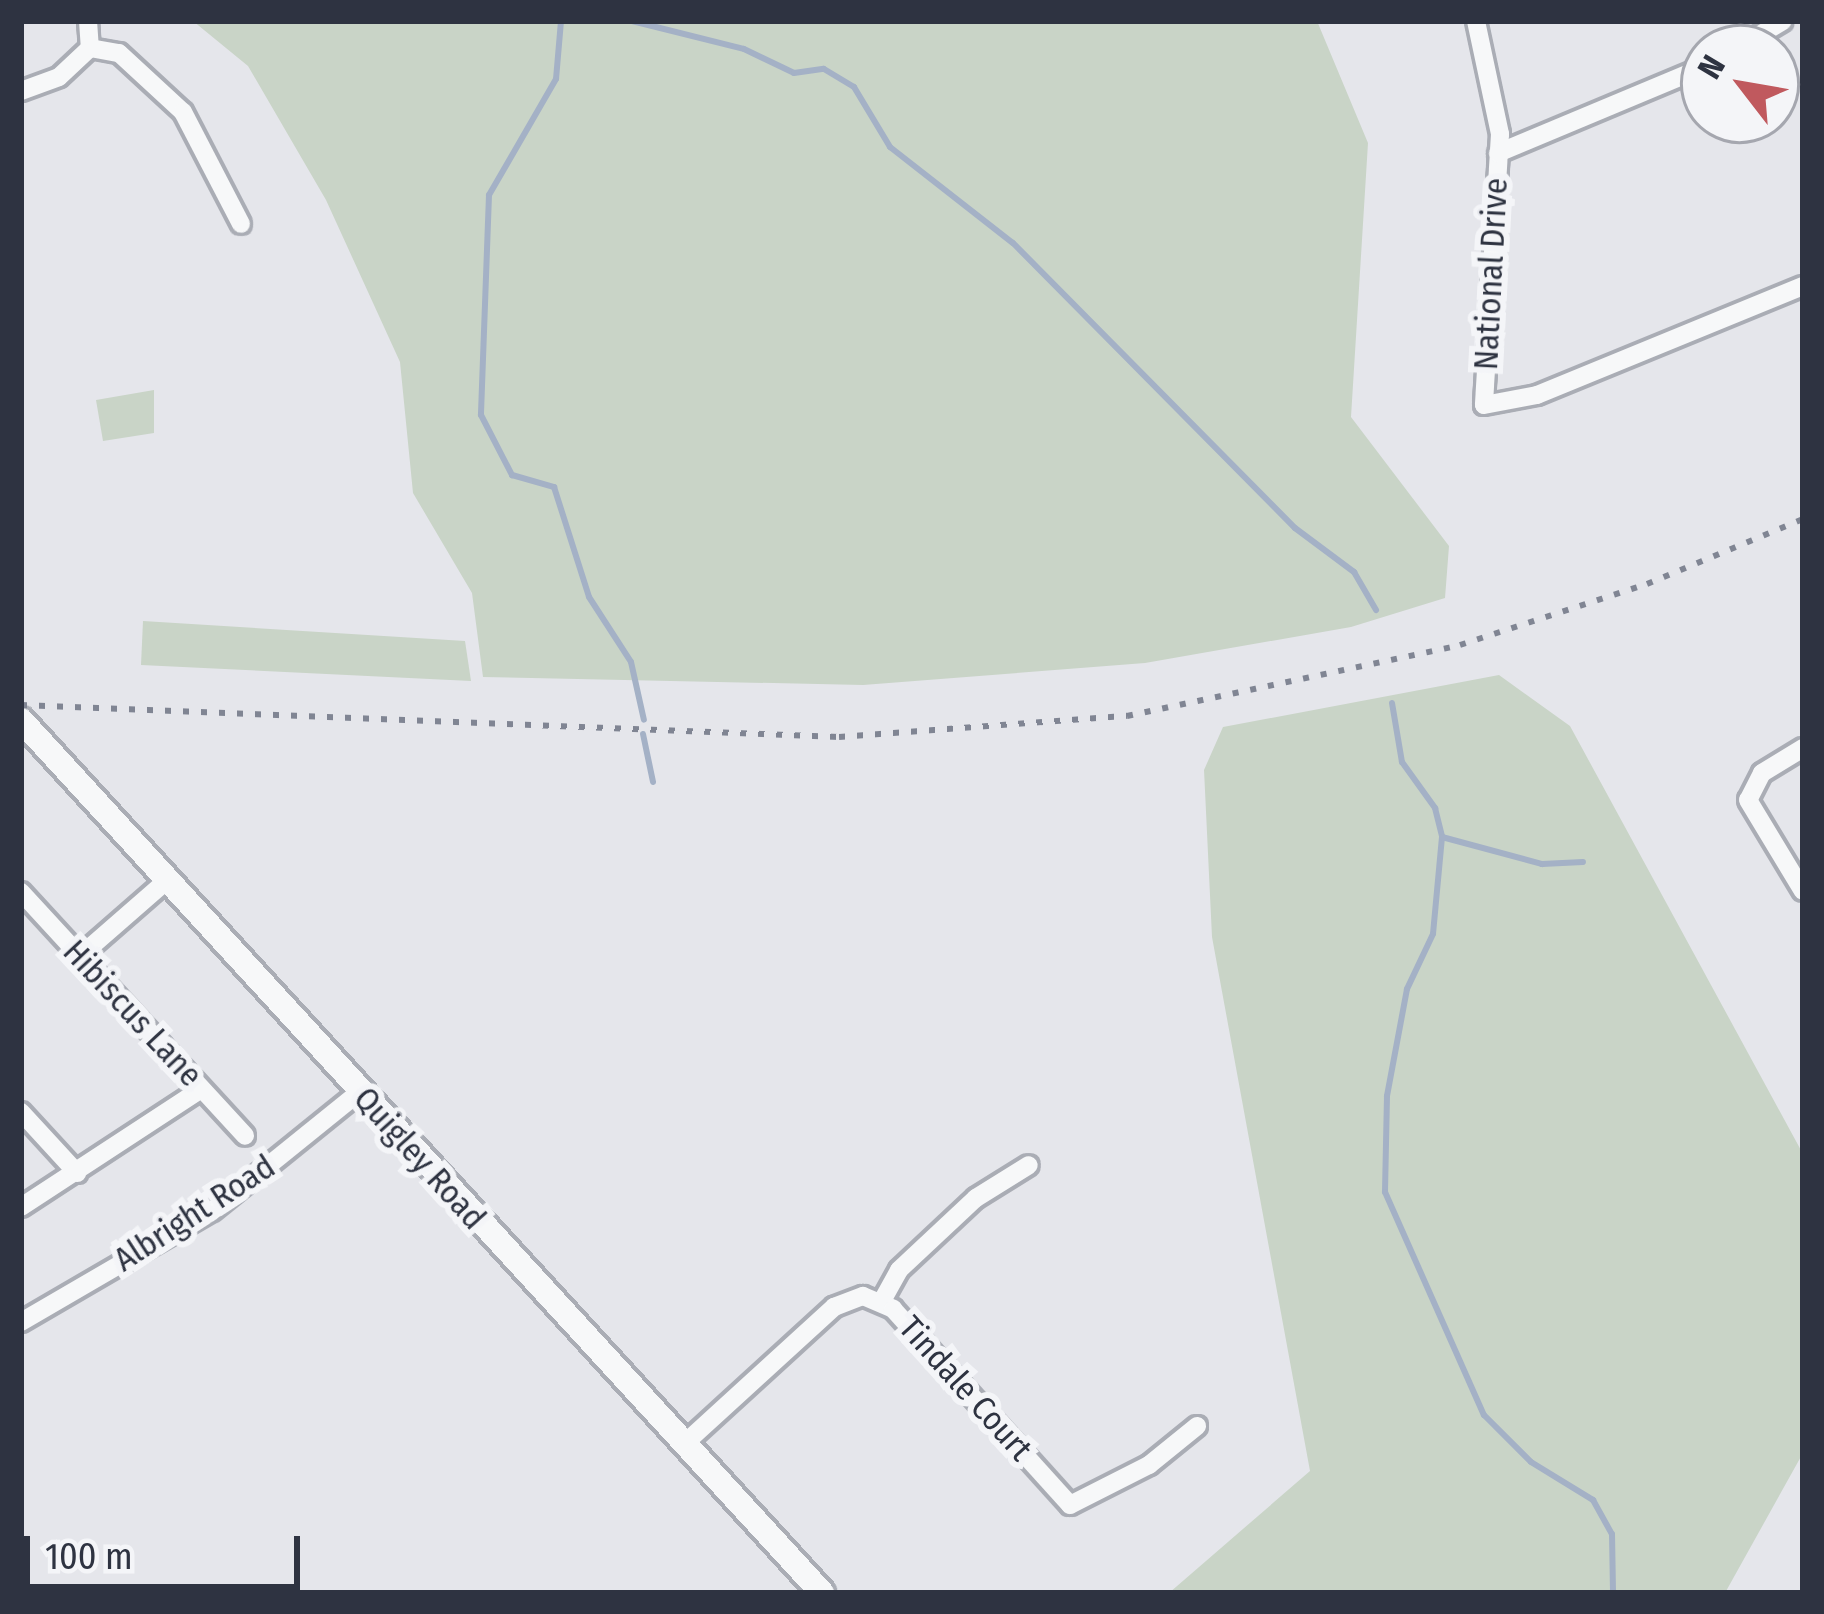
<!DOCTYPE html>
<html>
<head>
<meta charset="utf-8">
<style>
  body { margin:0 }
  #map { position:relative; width:1824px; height:1614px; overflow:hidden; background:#e5e6eb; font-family:"Fira Sans Condensed",sans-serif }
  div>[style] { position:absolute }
  .green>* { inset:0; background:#c9d4c7 }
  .stream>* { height:6px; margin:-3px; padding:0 3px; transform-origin:3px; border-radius:3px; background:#a4b1c6 }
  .roads { filter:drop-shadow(3px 0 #aaadb5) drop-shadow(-3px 0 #aaadb5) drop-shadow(0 3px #aaadb5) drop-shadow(0 -3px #aaadb5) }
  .minor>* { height:18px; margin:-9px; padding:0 9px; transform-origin:9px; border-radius:9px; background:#f7f8f9 }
  .tertiary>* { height:24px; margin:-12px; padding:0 12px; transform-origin:12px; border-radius:12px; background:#f7f8f9 }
  .rail>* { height:6px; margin-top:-3px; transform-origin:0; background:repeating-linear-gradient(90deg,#808593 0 6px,transparent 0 18px) }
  span { translate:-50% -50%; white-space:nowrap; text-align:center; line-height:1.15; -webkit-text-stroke:12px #f4f5f8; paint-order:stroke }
  .street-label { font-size:33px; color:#2e3341 }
  .frame { position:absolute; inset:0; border:24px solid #2e3341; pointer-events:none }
  .north { position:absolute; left:1680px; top:24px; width:120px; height:120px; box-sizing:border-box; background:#f4f5f8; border:3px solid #a5a7af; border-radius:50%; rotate:301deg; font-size:33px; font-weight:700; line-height:48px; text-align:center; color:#2e3341 }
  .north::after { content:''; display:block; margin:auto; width:42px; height:54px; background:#c0595e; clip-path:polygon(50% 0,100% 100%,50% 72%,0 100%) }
  .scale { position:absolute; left:24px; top:1536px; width:276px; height:54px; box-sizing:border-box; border:6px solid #2e3341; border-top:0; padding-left:15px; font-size:36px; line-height:42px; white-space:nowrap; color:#2e3341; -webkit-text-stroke:9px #f4f5f8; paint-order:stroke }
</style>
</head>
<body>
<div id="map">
  <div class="green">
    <div style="clip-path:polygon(193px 21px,1317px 21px,1368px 143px,1351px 417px,1449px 546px,1445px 598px,1351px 627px,1145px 663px,863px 685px,483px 677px,472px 593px,413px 493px,400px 362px,326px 200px,248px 66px)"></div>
    <div style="clip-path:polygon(154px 390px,154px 433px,103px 441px,96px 400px)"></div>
    <div style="clip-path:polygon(143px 621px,465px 641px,471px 681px,141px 665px)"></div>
    <div style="clip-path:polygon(1499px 675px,1570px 726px,1803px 1154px,1803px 1453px,1725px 1593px,1169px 1593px,1310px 1471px,1212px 937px,1204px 770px,1223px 727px)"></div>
  </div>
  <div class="stream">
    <div style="left:450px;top:21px;width:19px"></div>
    <div style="left:561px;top:21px;width:58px;rotate:94.9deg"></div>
    <div style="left:556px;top:79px;width:134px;rotate:120deg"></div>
    <div style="left:489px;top:195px;width:220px;rotate:92.1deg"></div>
    <div style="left:481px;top:415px;width:68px;rotate:62.7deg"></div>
    <div style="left:512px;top:475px;width:44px;rotate:15.9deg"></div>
    <div style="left:554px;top:487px;width:115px;rotate:72.3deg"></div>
    <div style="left:589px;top:597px;width:77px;rotate:57.1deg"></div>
    <div style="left:631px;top:662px;width:59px;rotate:77.4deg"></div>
    <div style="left:632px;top:21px;width:115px;rotate:14deg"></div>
    <div style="left:744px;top:49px;width:55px;rotate:25.6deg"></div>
    <div style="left:794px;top:73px;width:30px;rotate:-8deg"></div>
    <div style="left:824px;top:69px;width:35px;rotate:31deg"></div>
    <div style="left:854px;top:87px;width:70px;rotate:59deg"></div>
    <div style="left:890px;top:147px;width:156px;rotate:38deg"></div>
    <div style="left:1013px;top:243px;width:401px;rotate:45.3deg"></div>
    <div style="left:1295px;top:528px;width:74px;rotate:36.7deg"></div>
    <div style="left:1354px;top:572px;width:44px;rotate:59.9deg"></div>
    <div style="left:1392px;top:703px;width:60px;rotate:80.4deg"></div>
    <div style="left:1402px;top:762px;width:57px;rotate:54.3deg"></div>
    <div style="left:1435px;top:808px;width:30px;rotate:76deg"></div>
    <div style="left:1442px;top:837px;width:97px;rotate:95.3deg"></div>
    <div style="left:1433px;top:934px;width:61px;rotate:115.3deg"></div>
    <div style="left:1407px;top:989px;width:109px;rotate:100.6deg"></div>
    <div style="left:1387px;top:1096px;width:96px;rotate:91.2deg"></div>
    <div style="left:1385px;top:1192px;width:244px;rotate:66.1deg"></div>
    <div style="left:1484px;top:1415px;width:66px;rotate:45deg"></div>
    <div style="left:1531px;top:1462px;width:73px;rotate:31.5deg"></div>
    <div style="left:1593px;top:1500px;width:39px;rotate:61deg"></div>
    <div style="left:1612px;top:1534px;width:59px;rotate:89deg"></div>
    <div style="left:643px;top:734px;width:49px;rotate:78.2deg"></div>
    <div style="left:1442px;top:837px;width:104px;rotate:15.1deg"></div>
    <div style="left:1542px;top:864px;width:41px;rotate:-2.8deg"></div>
  </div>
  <div class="roads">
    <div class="minor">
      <div style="left:88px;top:21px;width:27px;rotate:86deg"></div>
      <div style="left:1476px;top:21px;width:116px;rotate:78deg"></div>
      <div style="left:1500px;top:134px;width:271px;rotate:93.4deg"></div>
      <div style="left:1484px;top:405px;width:54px;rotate:-10.7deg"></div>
      <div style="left:1537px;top:395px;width:287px;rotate:-22.3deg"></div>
      <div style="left:90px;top:48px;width:29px;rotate:10deg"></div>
      <div style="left:119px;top:53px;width:87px;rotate:42.7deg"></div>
      <div style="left:183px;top:112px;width:126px;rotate:62.6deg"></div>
      <div style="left:1738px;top:48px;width:52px;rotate:-31deg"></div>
      <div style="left:21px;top:91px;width:40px;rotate:-20.2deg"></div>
      <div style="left:59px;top:77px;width:42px;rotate:-43.1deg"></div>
      <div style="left:1498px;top:153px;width:223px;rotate:-22.7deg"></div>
      <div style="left:1803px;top:748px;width:48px;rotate:148.6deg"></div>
      <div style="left:1762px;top:773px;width:30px;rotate:117deg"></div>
      <div style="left:1748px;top:800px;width:106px;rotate:58.9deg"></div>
      <div style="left:21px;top:892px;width:331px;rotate:47.4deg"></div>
      <div style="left:79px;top:957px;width:116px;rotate:-41.1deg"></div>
      <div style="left:21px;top:1112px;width:83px;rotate:47.4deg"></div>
      <div style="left:21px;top:1207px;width:215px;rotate:-33.2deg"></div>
      <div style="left:882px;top:1301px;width:35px;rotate:-61deg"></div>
      <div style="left:899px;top:1270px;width:105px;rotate:-43.1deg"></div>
      <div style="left:976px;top:1198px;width:62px;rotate:-31.9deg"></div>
      <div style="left:21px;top:1322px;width:221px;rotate:-30.2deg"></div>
      <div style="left:212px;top:1211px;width:188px;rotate:-38.9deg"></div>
      <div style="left:683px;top:1445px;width:205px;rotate:-42.4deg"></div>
      <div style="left:834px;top:1307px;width:31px;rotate:-21deg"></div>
      <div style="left:863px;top:1296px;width:33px;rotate:23deg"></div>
      <div style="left:893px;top:1309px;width:264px;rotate:47.9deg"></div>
      <div style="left:1070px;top:1505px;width:89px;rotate:-26.9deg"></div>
      <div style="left:1149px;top:1465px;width:62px;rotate:-39.1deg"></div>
    </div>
    <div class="tertiary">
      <div style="left:21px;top:720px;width:1185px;rotate:47.46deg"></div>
    </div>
  </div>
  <div class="rail">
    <div style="left:21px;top:705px;width:819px;rotate:2.24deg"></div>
    <div style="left:839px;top:737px;width:289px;rotate:-4.2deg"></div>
    <div style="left:1127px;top:716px;width:340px;rotate:-12deg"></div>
    <div style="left:1460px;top:645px;width:197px;rotate:-18.1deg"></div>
    <div style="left:1647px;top:584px;width:169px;rotate:-22.6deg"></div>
  </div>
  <div class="street-label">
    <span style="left:1492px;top:274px;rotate:-87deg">National Drive</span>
    <span style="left:132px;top:1014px;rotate:47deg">Hibiscus Lane</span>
    <span style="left:419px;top:1159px;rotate:48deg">Quigley Road</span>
    <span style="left:195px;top:1214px;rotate:-33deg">Albright Road</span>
    <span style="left:965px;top:1389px;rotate:48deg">Tindale Court</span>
  </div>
  <div class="frame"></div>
  <div class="north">N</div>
  <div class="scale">100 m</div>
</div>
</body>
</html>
